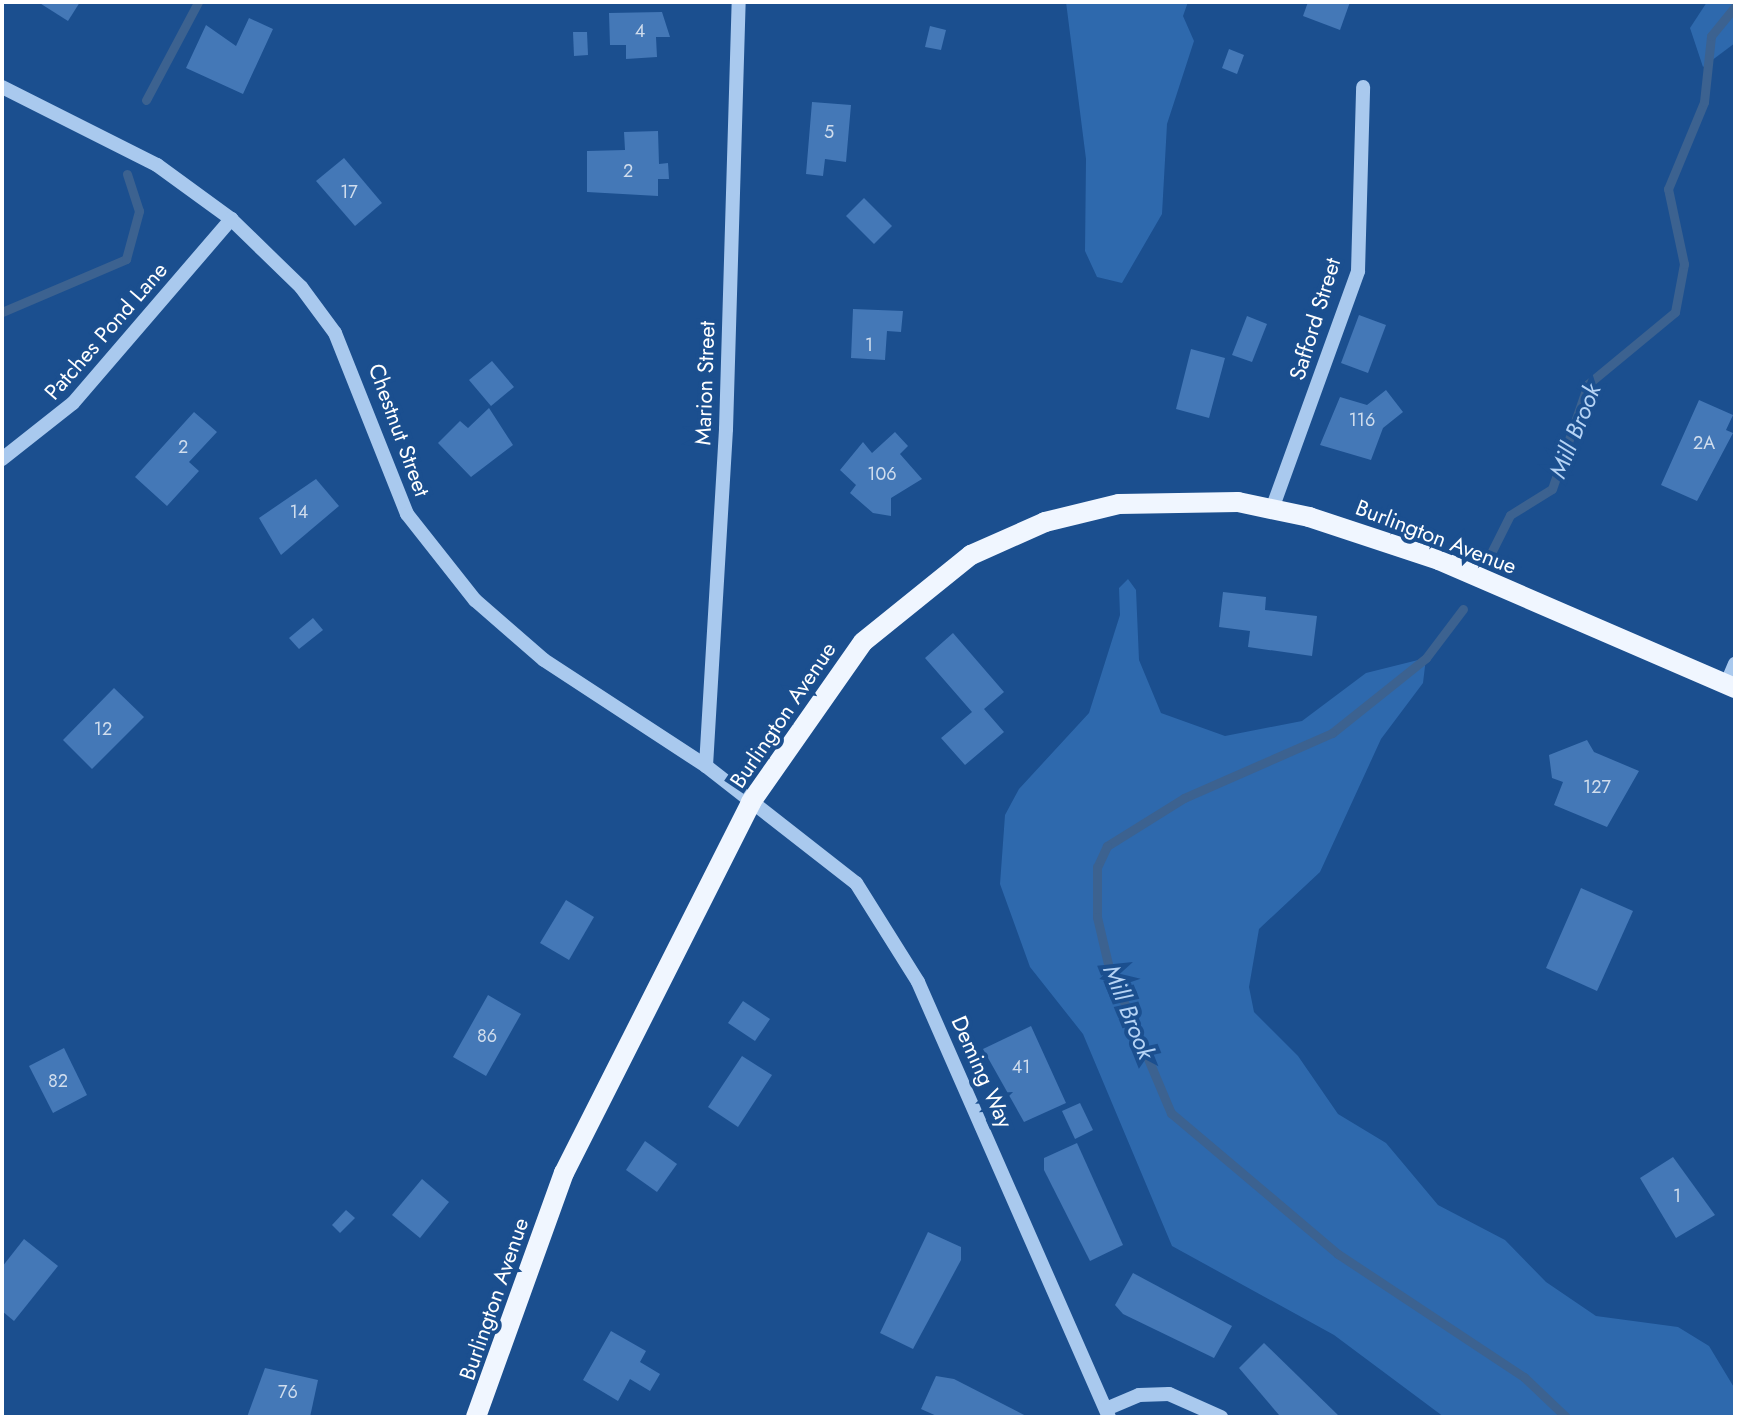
<!DOCTYPE html>
<html>
<head>
<meta charset="utf-8">
<style>
  body { margin:0 }
  #map { position:relative; width:1737px; height:1419px; overflow:hidden; background:#1b4f8f; font-family:Jost,sans-serif }
  div>[style] { position:absolute }
  .green>* { inset:0; background:#2e69ad }
  .stream>* { height:9px; margin:-4.5px; padding:0 4.5px; transform-origin:4.5px; border-radius:4.5px; background:#3c6290 }
  .building>* { inset:0; background:#4478b7 }
  .minor>* { height:14px; margin:-7px; padding:0 7px; transform-origin:7px; border-radius:7px; background:#a9c9ee }
  .major>* { height:20px; margin:-10px; padding:0 10px; transform-origin:10px; border-radius:10px; background:#f0f6ff }
  span { translate:-50% -50%; white-space:nowrap; text-align:center; line-height:1.15; -webkit-text-stroke:8px #1b4f8f; paint-order:stroke }
  .number-label { font-size:18px; color:#d0dded }
  .number-label span { -webkit-text-stroke-width:0 }
  .street-label { font-size:22px; color:#fff }
  .water-label { font-size:24px; color:#b5d3f5; font-style:italic }
  .frame { position:absolute; inset:0; border:4px solid #fff; pointer-events:none }
</style>
</head>
<body>
<div id="map">
  <div class="green">
    <div style="clip-path:polygon(1066px 2px,1188px 2px,1183px 16px,1194px 41px,1167px 124px,1162px 214px,1122px 283px,1097px 277px,1085px 251px,1086px 159px)"></div>
    <div style="clip-path:polygon(1707px 2px,1735px 2px,1735px 43px,1703px 67px,1690px 28px)"></div>
    <div style="clip-path:polygon(1128px 579px,1136px 590px,1139px 660px,1161px 713px,1225px 736px,1302px 721px,1366px 673px,1426px 658px,1423px 683px,1381px 739px,1320px 872px,1259px 929px,1249px 987px,1254px 1012px,1298px 1056px,1338px 1114px,1386px 1143px,1438px 1205px,1505px 1240px,1546px 1282px,1596px 1316px,1678px 1327px,1709px 1346px,1735px 1389px,1735px 1417px,1444px 1417px,1334px 1335px,1172px 1246px,1083px 1034px,1030px 967px,1000px 884px,1005px 815px,1019px 789px,1089px 713px,1120px 615px,1119px 588px)"></div>
  </div>
  <div class="stream">
    <div style="left:146px;top:100px;width:111px;rotate:-62deg"></div>
    <div style="left:2px;top:312px;width:135px;rotate:-23.1deg"></div>
    <div style="left:126px;top:259px;width:50px;rotate:-74.8deg"></div>
    <div style="left:139px;top:211px;width:39px;rotate:-108deg"></div>
    <div style="left:1492px;top:551px;width:40px;rotate:-63.4deg"></div>
    <div style="left:1510px;top:515px;width:49px;rotate:-31.8deg"></div>
    <div style="left:1552px;top:489px;width:111px;rotate:-71.1deg"></div>
    <div style="left:1588px;top:384px;width:113px;rotate:-39.6deg"></div>
    <div style="left:1675px;top:312px;width:49px;rotate:-79.4deg"></div>
    <div style="left:1684px;top:264px;width:77px;rotate:-102deg"></div>
    <div style="left:1668px;top:189px;width:94px;rotate:-67.5deg"></div>
    <div style="left:1704px;top:102px;width:66px;rotate:-83.9deg"></div>
    <div style="left:1711px;top:36px;width:38px;rotate:-51deg"></div>
    <div style="left:1463px;top:609px;width:61px;rotate:127.1deg"></div>
    <div style="left:1426px;top:658px;width:120px;rotate:141.4deg"></div>
    <div style="left:1332px;top:733px;width:162px;rotate:156.3deg"></div>
    <div style="left:1184px;top:798px;width:91px;rotate:148.1deg"></div>
    <div style="left:1107px;top:846px;width:23px;rotate:115deg"></div>
    <div style="left:1097px;top:867px;width:50px;rotate:90deg"></div>
    <div style="left:1097px;top:917px;width:48px;rotate:76.8deg"></div>
    <div style="left:1108px;top:964px;width:162px;rotate:67.1deg"></div>
    <div style="left:1171px;top:1113px;width:219px;rotate:40.2deg"></div>
    <div style="left:1338px;top:1254px;width:223px;rotate:33.5deg"></div>
    <div style="left:1524px;top:1377px;width:58px;rotate:43.6deg"></div>
  </div>
  <div class="building">
    <div style="clip-path:polygon(38px 2px,80px 2px,68px 21px)"></div>
    <div style="clip-path:polygon(1308px 2px,1350px 2px,1340px 30px,1303px 16px)"></div>
    <div style="clip-path:polygon(662px 12px,670px 37px,656px 37px,657px 57px,626px 59px,626px 45px,610px 45px,609px 13px)"></div>
    <div style="clip-path:polygon(249px 18px,273px 29px,243px 94px,186px 68px,206px 25px,236px 46px)"></div>
    <div style="clip-path:polygon(930px 26px,946px 30px,941px 50px,925px 47px)"></div>
    <div style="clip-path:polygon(573px 32px,587px 32px,588px 55px,574px 56px)"></div>
    <div style="clip-path:polygon(1229px 49px,1244px 55px,1237px 74px,1222px 68px)"></div>
    <div style="clip-path:polygon(812px 102px,851px 105px,846px 162px,825px 159px,823px 176px,806px 174px)"></div>
    <div style="clip-path:polygon(658px 131px,659px 164px,668px 163px,669px 179px,658px 179px,658px 196px,587px 192px,587px 151px,625px 150px,624px 132px)"></div>
    <div style="clip-path:polygon(344px 158px,382px 203px,355px 226px,316px 181px)"></div>
    <div style="clip-path:polygon(864px 198px,892px 226px,874px 244px,846px 216px)"></div>
    <div style="clip-path:polygon(853px 309px,903px 311px,901px 332px,887px 331px,885px 360px,851px 358px)"></div>
    <div style="clip-path:polygon(1359px 315px,1386px 325px,1368px 373px,1341px 363px)"></div>
    <div style="clip-path:polygon(1247px 316px,1267px 324px,1252px 362px,1232px 355px)"></div>
    <div style="clip-path:polygon(1191px 349px,1225px 358px,1209px 418px,1176px 409px)"></div>
    <div style="clip-path:polygon(492px 361px,514px 387px,491px 406px,469px 380px)"></div>
    <div style="clip-path:polygon(1386px 390px,1403px 412px,1383px 428px,1371px 460px,1320px 445px,1340px 397px,1367px 405px)"></div>
    <div style="clip-path:polygon(1699px 400px,1733px 415px,1726px 430px,1733px 433px,1697px 501px,1661px 485px)"></div>
    <div style="clip-path:polygon(489px 408px,513px 445px,471px 477px,438px 443px,460px 421px,468px 428px)"></div>
    <div style="clip-path:polygon(194px 412px,217px 432px,189px 462px,199px 471px,167px 506px,135px 477px)"></div>
    <div style="clip-path:polygon(895px 432px,908px 446px,900px 454px,922px 479px,891px 498px,891px 516px,873px 513px,850px 493px,856px 485px,840px 470px,863px 442px,872px 453px)"></div>
    <div style="clip-path:polygon(316px 479px,339px 506px,281px 555px,259px 518px)"></div>
    <div style="clip-path:polygon(1223px 592px,1266px 597px,1265px 610px,1317px 616px,1312px 656px,1248px 647px,1250px 631px,1219px 627px)"></div>
    <div style="clip-path:polygon(313px 618px,323px 630px,299px 649px,289px 638px)"></div>
    <div style="clip-path:polygon(953px 633px,1004px 692px,984px 709px,1004px 732px,965px 765px,941px 738px,972px 712px,925px 658px)"></div>
    <div style="clip-path:polygon(114px 688px,144px 717px,92px 769px,63px 740px)"></div>
    <div style="clip-path:polygon(1587px 740px,1594px 752px,1639px 771px,1607px 827px,1554px 805px,1563px 782px,1552px 778px,1549px 755px)"></div>
    <div style="clip-path:polygon(1581px 888px,1633px 911px,1597px 991px,1546px 968px)"></div>
    <div style="clip-path:polygon(566px 900px,594px 917px,569px 960px,540px 943px)"></div>
    <div style="clip-path:polygon(488px 995px,521px 1014px,486px 1076px,453px 1057px)"></div>
    <div style="clip-path:polygon(743px 1001px,770px 1019px,755px 1041px,728px 1023px)"></div>
    <div style="clip-path:polygon(1031px 1026px,1066px 1103px,1024px 1122px,983px 1049px)"></div>
    <div style="clip-path:polygon(64px 1048px,87px 1095px,53px 1113px,29px 1066px)"></div>
    <div style="clip-path:polygon(742px 1056px,772px 1075px,738px 1127px,708px 1107px)"></div>
    <div style="clip-path:polygon(1080px 1103px,1093px 1130px,1075px 1139px,1062px 1111px)"></div>
    <div style="clip-path:polygon(645px 1141px,677px 1164px,657px 1192px,626px 1170px)"></div>
    <div style="clip-path:polygon(1077px 1143px,1123px 1245px,1090px 1261px,1044px 1170px,1044px 1158px)"></div>
    <div style="clip-path:polygon(1673px 1157px,1715px 1215px,1676px 1238px,1640px 1178px)"></div>
    <div style="clip-path:polygon(422px 1179px,449px 1202px,420px 1238px,392px 1215px)"></div>
    <div style="clip-path:polygon(346px 1210px,355px 1218px,340px 1233px,332px 1225px)"></div>
    <div style="clip-path:polygon(928px 1232px,961px 1247px,961px 1260px,913px 1349px,880px 1333px)"></div>
    <div style="clip-path:polygon(24px 1239px,58px 1266px,14px 1321px,2px 1311px,2px 1267px)"></div>
    <div style="clip-path:polygon(1133px 1273px,1232px 1326px,1214px 1358px,1123px 1314px,1115px 1305px)"></div>
    <div style="clip-path:polygon(611px 1331px,646px 1351px,640px 1362px,660px 1374px,650px 1391px,630px 1379px,618px 1401px,583px 1380px)"></div>
    <div style="clip-path:polygon(1264px 1343px,1340px 1417px,1279px 1415px,1239px 1368px)"></div>
    <div style="clip-path:polygon(265px 1368px,318px 1380px,310px 1417px,247px 1417px)"></div>
    <div style="clip-path:polygon(936px 1376px,954px 1379px,1028px 1417px,939px 1417px,921px 1409px)"></div>
  </div>
  <div class="minor">
    <div style="left:2px;top:87px;width:174px;rotate:26.7deg"></div>
    <div style="left:157px;top:165px;width:92px;rotate:36.1deg"></div>
    <div style="left:231px;top:219px;width:98px;rotate:44.2deg"></div>
    <div style="left:301px;top:287px;width:57px;rotate:53.5deg"></div>
    <div style="left:335px;top:333px;width:195px;rotate:68.3deg"></div>
    <div style="left:407px;top:514px;width:110px;rotate:51.7deg"></div>
    <div style="left:475px;top:600px;width:91px;rotate:41deg"></div>
    <div style="left:544px;top:660px;width:194px;rotate:33.2deg"></div>
    <div style="left:706px;top:766px;width:190px;rotate:38deg"></div>
    <div style="left:856px;top:883px;width:117px;rotate:57.9deg"></div>
    <div style="left:918px;top:982px;width:475px;rotate:66.3deg"></div>
    <div style="left:2px;top:459px;width:90px;rotate:-38.3deg"></div>
    <div style="left:73px;top:403px;width:243px;rotate:-49.3deg"></div>
    <div style="left:1272px;top:509px;width:253px;rotate:-70.1deg"></div>
    <div style="left:1358px;top:271px;width:184px;rotate:-88.4deg"></div>
    <div style="left:1726px;top:685px;width:23px;rotate:-67deg"></div>
    <div style="left:706px;top:766px;width:338px;rotate:-86.6deg"></div>
    <div style="left:726px;top:429px;width:427px;rotate:-88.3deg"></div>
    <div style="left:1106px;top:1409px;width:36px;rotate:-23deg"></div>
    <div style="left:1139px;top:1395px;width:30px;rotate:-2deg"></div>
    <div style="left:1169px;top:1394px;width:57px;rotate:23.9deg"></div>
  </div>
  <div class="major">
    <div style="left:476px;top:1417px;width:259px;rotate:-70.2deg"></div>
    <div style="left:564px;top:1173px;width:415px;rotate:-63.2deg"></div>
    <div style="left:751px;top:802px;width:195px;rotate:-55deg"></div>
    <div style="left:863px;top:642px;width:139px;rotate:-38.9deg"></div>
    <div style="left:971px;top:555px;width:81px;rotate:-24deg"></div>
    <div style="left:1045px;top:522px;width:76px;rotate:-13.7deg"></div>
    <div style="left:1119px;top:504px;width:119px;rotate:-1deg"></div>
    <div style="left:1238px;top:502px;width:73px;rotate:11.9deg"></div>
    <div style="left:1309px;top:517px;width:137px;rotate:18.3deg"></div>
    <div style="left:1439px;top:560px;width:322px;rotate:23.4deg"></div>
  </div>
  <div class="number-label">
    <span style="left:640px;top:31px">4</span>
    <span style="left:829px;top:132px">5</span>
    <span style="left:628px;top:171px">2</span>
    <span style="left:349px;top:192px">17</span>
    <span style="left:869px;top:345px">1</span>
    <span style="left:1362px;top:420px">116</span>
    <span style="left:1704px;top:443px">2A</span>
    <span style="left:183px;top:447px">2</span>
    <span style="left:882px;top:474px">106</span>
    <span style="left:299px;top:512px">14</span>
    <span style="left:103px;top:729px">12</span>
    <span style="left:1597px;top:787px">127</span>
    <span style="left:487px;top:1036px">86</span>
    <span style="left:1021px;top:1067px">41</span>
    <span style="left:58px;top:1081px">82</span>
    <span style="left:1677px;top:1196px">1</span>
    <span style="left:288px;top:1392px">76</span>
  </div>
  <div class="street-label">
    <span style="left:1315px;top:319px;rotate:-73deg">Safford Street</span>
    <span style="left:106px;top:331px;rotate:-49deg">Patches Pond Lane</span>
    <span style="left:705px;top:383px;rotate:-88deg">Marion Street</span>
    <span style="left:399px;top:430px;rotate:70deg">Chestnut Street</span>
    <span style="left:1436px;top:537px;rotate:21deg">Burlington Avenue</span>
    <span style="left:783px;top:715px;rotate:-56deg">Burlington Avenue</span>
    <span style="left:982px;top:1072px;rotate:66deg">Deming Way</span>
    <span style="left:494px;top:1299px;rotate:-71deg">Burlington Avenue</span>
  </div>
  <div class="water-label">
    <span style="left:1575px;top:431px;rotate:-68deg">Mill Brook</span>
    <span style="left:1129px;top:1012px;rotate:68deg">Mill Brook</span>
  </div>
  <div class="frame"></div>
</div>
</body>
</html>
